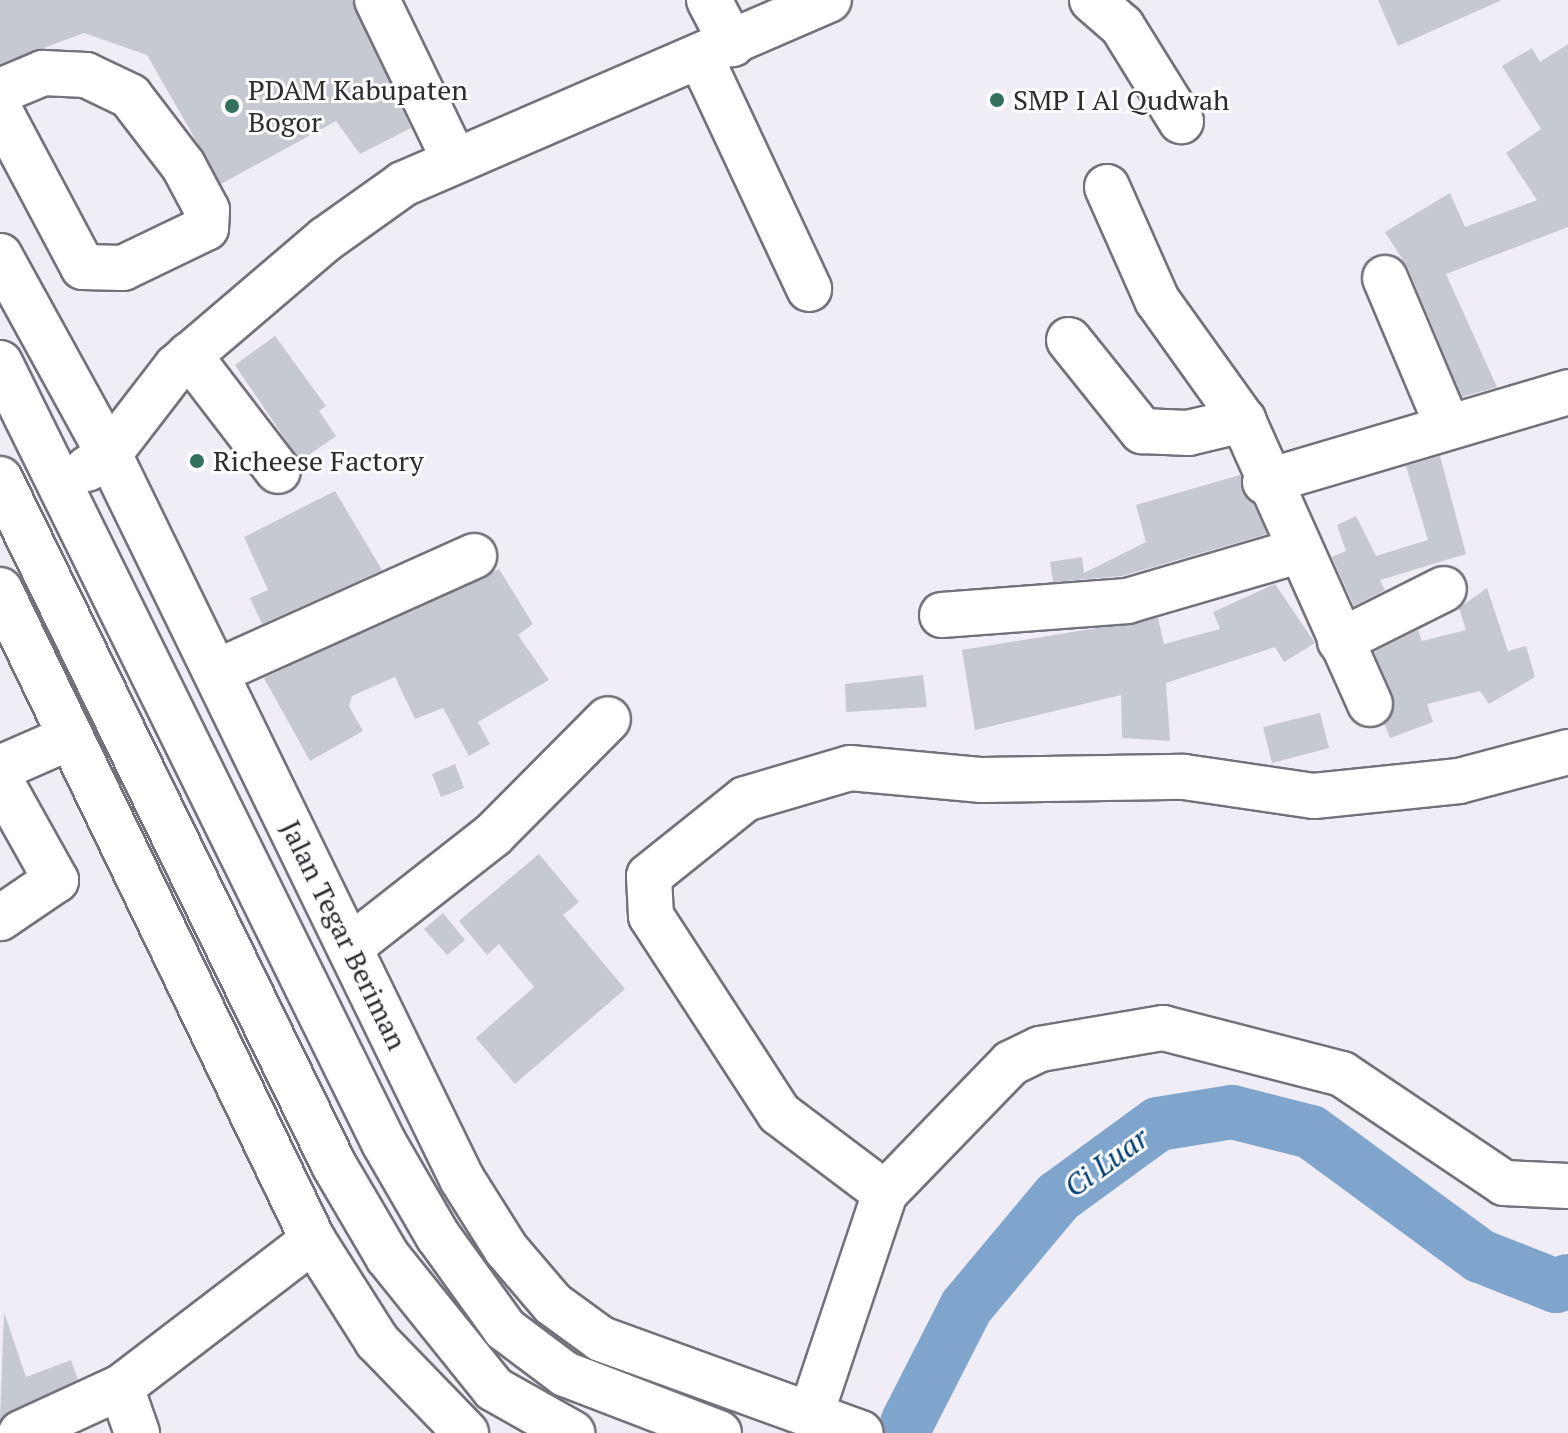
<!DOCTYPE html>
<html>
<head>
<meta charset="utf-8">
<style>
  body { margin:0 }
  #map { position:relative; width:1568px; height:1433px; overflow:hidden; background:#f1edf7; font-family:"PT Serif",serif }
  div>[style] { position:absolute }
  .river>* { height:54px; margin:-27px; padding:0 27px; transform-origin:27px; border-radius:27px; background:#7fa5cd }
  .building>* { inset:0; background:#c6c8d2 }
  .roads { filter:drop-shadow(2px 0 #74717a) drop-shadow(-2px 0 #74717a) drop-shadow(0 2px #74717a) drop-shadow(0 -2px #74717a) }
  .minor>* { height:44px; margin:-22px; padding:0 22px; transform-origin:22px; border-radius:22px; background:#fff }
  .major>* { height:44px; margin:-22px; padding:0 22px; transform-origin:22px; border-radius:22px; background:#fff }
  .dots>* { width:22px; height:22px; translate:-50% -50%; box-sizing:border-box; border:4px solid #fdfcfe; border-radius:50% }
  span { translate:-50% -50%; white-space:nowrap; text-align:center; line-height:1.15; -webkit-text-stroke:6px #fdfcfe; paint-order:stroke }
  .poi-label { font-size:28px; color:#2d2c30 }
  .left { translate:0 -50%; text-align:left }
  .street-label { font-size:28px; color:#2d2c30 }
  .water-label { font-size:30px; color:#003f6f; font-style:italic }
</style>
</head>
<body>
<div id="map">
  <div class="river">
    <div style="left:907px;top:1423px;width:130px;rotate:-63deg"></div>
    <div style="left:966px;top:1307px;width:143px;rotate:-50.1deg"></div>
    <div style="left:1058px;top:1197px;width:124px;rotate:-36.1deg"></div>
    <div style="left:1158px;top:1124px;width:75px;rotate:-9.2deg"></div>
    <div style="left:1232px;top:1112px;width:81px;rotate:14.2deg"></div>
    <div style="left:1311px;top:1132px;width:210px;rotate:36.3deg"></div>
    <div style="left:1480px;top:1256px;width:82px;rotate:21.5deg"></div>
    <div style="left:1556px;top:1286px;width:13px;rotate:-23deg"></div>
  </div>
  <div class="building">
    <div style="clip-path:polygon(0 0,352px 0,411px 128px,360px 154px,336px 121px,221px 184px,147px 55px,84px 33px,0 64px)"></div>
    <div style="clip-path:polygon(1378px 0,1502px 0,1398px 46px)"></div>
    <div style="clip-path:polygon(1568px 44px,1568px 227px,1446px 274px,1497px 387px,1462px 397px,1408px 268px,1385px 232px,1450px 193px,1465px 227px,1537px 200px,1506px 153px,1541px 129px,1502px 66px,1532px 48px,1540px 62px)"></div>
    <div style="clip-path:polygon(275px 336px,326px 406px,319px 411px,336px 436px,300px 461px,235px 365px)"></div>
    <div style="clip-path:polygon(1440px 456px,1466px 554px,1380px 580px,1385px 590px,1354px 606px,1332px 557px,1346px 551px,1337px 525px,1356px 516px,1376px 556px,1428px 540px,1406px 466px)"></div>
    <div style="clip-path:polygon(1240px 475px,1267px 534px,1122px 576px,1053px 582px,1050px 562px,1082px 557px,1084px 573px,1146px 542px,1136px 505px)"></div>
    <div style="clip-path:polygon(335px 491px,382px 570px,262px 624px,250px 598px,268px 590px,244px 537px)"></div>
    <div style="clip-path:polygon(499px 569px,533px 624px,518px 635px,549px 680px,478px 722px,490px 744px,469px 756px,443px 708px,415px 719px,395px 677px,352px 696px,349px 706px,363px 731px,310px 761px,264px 678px)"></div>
    <div style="clip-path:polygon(1275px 584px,1315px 643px,1284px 662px,1275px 647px,1166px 683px,1170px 741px,1122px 738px,1121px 695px,975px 730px,962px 650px,1158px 618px,1164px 644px,1220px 629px,1213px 612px)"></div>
    <div style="clip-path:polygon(1487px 588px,1508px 651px,1526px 646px,1535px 677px,1489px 704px,1480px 691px,1427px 704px,1433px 722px,1390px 738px,1384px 723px,1393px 695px,1374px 652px,1418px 630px,1422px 641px,1466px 630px,1459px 608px)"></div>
    <div style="clip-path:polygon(923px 675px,927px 707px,846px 712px,845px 684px)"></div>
    <div style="clip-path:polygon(1320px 713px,1329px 748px,1272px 763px,1263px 727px)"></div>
    <div style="clip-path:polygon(455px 764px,464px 788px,441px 797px,432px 774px)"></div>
    <div style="clip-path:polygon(539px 854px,579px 902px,563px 915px,625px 989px,515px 1084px,476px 1038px,534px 987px,499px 944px,487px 955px,459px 921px)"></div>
    <div style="clip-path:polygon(443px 913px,465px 940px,447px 955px,424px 929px)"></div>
    <div style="clip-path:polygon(4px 1312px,26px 1377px,71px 1360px,78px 1379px,0 1420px)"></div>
  </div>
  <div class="roads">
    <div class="minor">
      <div style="left:377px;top:0;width:174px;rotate:64.2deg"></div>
      <div style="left:709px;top:0;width:50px;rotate:62.4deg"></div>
      <div style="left:1092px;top:0;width:40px;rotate:41deg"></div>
      <div style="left:1122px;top:26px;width:112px;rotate:58.2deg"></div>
      <div style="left:701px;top:58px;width:255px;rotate:64.9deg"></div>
      <div style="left:0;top:91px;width:47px;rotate:-22.7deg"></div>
      <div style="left:43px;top:73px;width:43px;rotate:2.7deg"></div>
      <div style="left:86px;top:75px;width:49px;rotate:25.5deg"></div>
      <div style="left:130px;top:96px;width:87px;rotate:52.5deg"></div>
      <div style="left:183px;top:165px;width:51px;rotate:61.9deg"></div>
      <div style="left:207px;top:210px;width:18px;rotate:93deg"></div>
      <div style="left:206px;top:228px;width:92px;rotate:154.3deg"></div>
      <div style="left:123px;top:268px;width:40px;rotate:-178.6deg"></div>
      <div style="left:83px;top:267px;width:177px;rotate:-118deg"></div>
      <div style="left:1107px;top:187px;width:124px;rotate:66.1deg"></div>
      <div style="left:1157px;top:300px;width:148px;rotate:54.4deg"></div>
      <div style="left:1243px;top:420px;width:311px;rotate:65.9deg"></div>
      <div style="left:1385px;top:278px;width:160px;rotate:67.1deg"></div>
      <div style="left:1069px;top:340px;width:117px;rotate:51.3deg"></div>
      <div style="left:1142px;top:431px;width:46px;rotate:2.5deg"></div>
      <div style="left:1188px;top:433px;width:57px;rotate:-13.3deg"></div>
      <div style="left:189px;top:355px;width:146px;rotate:52.5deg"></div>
      <div style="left:1265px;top:482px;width:316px;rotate:-16.5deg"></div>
      <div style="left:942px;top:615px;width:186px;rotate:-4.3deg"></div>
      <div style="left:1127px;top:601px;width:178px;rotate:-16.3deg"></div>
      <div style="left:1340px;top:641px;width:116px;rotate:-26.6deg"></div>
      <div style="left:216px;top:672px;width:283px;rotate:-24.2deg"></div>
      <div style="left:0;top:768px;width:77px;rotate:-23.6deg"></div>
      <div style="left:0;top:780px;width:115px;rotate:60.8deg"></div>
      <div style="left:56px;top:880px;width:68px;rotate:145.8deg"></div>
      <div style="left:350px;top:947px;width:182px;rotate:-38.1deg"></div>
      <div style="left:493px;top:835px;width:163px;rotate:-45.2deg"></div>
      <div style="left:885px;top:1193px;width:181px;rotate:-45.9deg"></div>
      <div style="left:1011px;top:1063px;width:32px;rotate:-26deg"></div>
      <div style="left:1040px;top:1049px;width:125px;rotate:-9.7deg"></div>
      <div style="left:1163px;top:1028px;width:185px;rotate:14.4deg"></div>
      <div style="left:1342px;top:1074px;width:195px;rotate:33.9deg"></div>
      <div style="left:1504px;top:1183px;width:64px;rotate:2.7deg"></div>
      <div style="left:121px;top:1387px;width:49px;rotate:70.8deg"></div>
      <div style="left:811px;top:1414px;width:233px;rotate:-71.5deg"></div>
      <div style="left:885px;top:1193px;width:133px;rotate:-143deg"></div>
      <div style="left:779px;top:1113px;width:235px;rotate:-123deg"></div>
      <div style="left:651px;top:916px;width:40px;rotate:-92.9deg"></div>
      <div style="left:649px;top:876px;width:123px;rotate:-38.7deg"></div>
      <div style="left:745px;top:799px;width:109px;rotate:-16.4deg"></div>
      <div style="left:850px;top:768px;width:133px;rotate:5.2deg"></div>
      <div style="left:982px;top:780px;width:202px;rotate:-0.9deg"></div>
      <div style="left:1184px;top:777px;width:131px;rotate:8.3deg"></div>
      <div style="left:1314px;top:796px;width:146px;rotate:-5.9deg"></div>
      <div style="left:1459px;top:781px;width:113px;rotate:-14.9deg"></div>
      <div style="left:21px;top:1433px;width:110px;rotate:-24.7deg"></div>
      <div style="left:121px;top:1387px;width:242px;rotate:-37.4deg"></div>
    </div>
    <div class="major">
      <div style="left:0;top:256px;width:226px;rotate:61.2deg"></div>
      <div style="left:109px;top:454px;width:806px;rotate:64.04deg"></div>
      <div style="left:462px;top:1179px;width:83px;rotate:57.8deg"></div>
      <div style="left:506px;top:1249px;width:72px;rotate:49.5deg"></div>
      <div style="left:553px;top:1304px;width:59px;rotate:36.1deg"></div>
      <div style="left:601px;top:1339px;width:276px;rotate:19.9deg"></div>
      <div style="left:0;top:363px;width:869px;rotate:63.79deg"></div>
      <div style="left:384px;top:1143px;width:108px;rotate:59.9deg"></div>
      <div style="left:438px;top:1236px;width:115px;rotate:54.2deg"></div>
      <div style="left:505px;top:1329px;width:75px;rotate:36.9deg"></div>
      <div style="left:565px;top:1374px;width:165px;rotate:21deg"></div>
      <div style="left:87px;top:469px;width:27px;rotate:-34deg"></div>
      <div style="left:109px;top:454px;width:110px;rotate:-52.4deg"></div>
      <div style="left:176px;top:367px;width:197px;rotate:-40.5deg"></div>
      <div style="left:326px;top:239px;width:95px;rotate:-35.5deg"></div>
      <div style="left:403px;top:184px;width:464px;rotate:-23.4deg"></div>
      <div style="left:0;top:479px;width:763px;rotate:64.04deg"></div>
      <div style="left:334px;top:1165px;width:107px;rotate:59.6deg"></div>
      <div style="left:388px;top:1257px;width:169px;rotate:51.2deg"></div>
      <div style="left:494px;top:1389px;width:90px;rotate:29.4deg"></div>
      <div style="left:0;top:590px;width:721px;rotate:64.29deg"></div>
      <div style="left:313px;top:1240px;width:120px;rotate:57.6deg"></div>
      <div style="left:377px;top:1341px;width:128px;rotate:45.9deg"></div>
    </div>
  </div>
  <div class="dots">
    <div style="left:997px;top:100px;background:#32715d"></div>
    <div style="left:232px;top:106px;background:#32715d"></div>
    <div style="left:197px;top:461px;background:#32715d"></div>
  </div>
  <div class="poi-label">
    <span class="left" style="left:248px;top:106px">PDAM Kabupaten<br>Bogor</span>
    <span class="left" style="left:1013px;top:100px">SMP I Al Qudwah</span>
    <span class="left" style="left:213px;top:461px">Richeese Factory</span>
  </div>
  <div class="street-label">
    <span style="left:344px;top:935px;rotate:64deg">Jalan Tegar Beriman</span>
  </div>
  <div class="water-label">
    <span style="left:1106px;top:1162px;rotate:-36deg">Ci Luar</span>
  </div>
</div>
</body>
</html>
